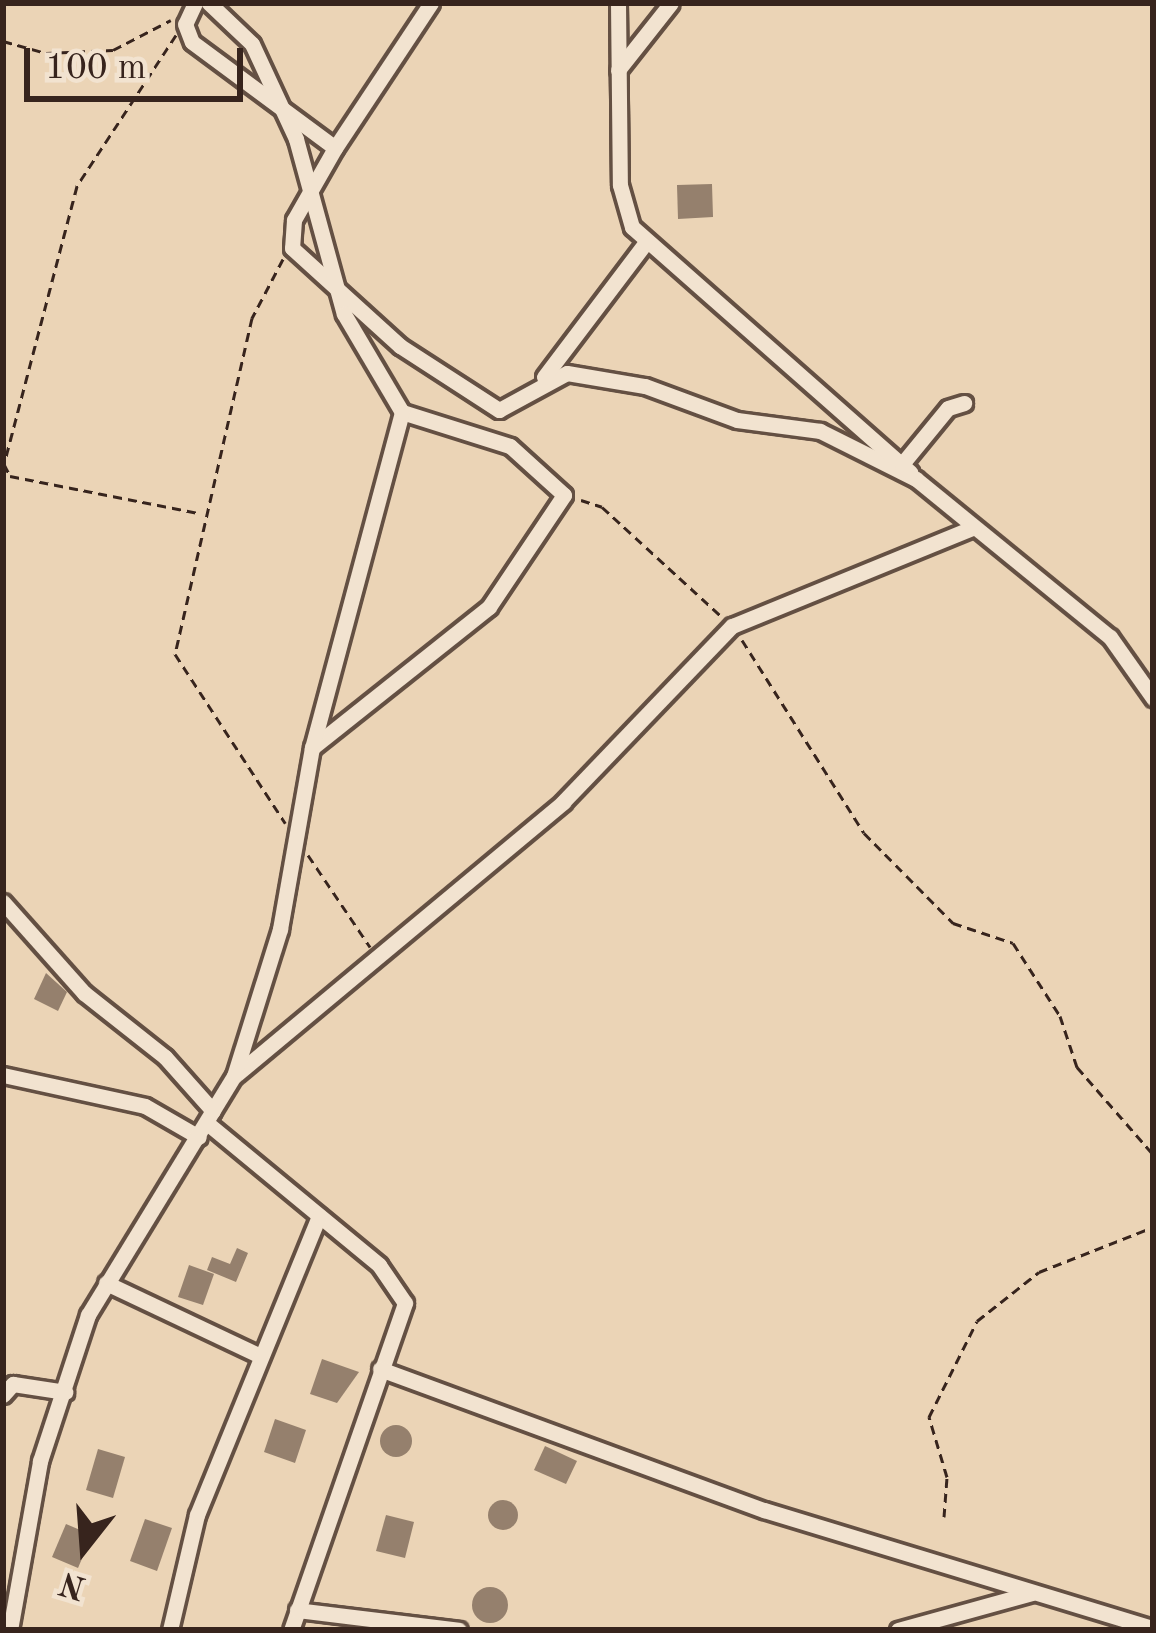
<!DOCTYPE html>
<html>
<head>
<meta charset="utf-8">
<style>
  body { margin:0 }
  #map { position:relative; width:1156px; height:1633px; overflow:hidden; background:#ebd4b6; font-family:"Old Standard TT",serif }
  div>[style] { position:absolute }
  .building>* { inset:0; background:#95806d }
  .round { border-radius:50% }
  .path>* { height:3px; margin-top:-1.5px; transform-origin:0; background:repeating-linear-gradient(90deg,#37241d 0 9px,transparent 0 15px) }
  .roads { filter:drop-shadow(3px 0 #645043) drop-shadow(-3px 0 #645043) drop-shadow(0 3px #645043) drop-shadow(0 -3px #645043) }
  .minor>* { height:15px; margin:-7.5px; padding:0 7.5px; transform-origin:7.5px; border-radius:7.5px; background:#f2e3d0 }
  span { translate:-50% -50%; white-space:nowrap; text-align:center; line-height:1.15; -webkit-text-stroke:12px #f2e3d0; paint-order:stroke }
  .frame { position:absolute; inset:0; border:6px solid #37241d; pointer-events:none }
  .north { position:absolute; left:24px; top:1489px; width:120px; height:120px; -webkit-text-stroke:9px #f2e3d0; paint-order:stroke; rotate:197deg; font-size:33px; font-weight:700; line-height:48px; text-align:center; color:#37241d }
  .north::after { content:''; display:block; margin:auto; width:42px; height:54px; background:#37241d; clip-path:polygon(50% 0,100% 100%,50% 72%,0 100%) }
  .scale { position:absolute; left:24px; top:48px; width:219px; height:54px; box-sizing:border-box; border:6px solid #37241d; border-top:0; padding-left:15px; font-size:36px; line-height:42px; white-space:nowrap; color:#37241d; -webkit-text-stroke:9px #f2e3d0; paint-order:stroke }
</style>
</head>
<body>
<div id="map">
  <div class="building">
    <div style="clip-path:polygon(712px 184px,713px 217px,678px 219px,677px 185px)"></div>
    <div style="clip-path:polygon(46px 973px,67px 992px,58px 1011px,34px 999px)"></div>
    <div style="clip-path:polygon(237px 1248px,248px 1253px,236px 1282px,207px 1270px,212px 1257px,230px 1264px)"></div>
    <div style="clip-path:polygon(189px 1265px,214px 1274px,203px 1305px,178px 1297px)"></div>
    <div style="clip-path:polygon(322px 1359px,359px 1372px,337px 1403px,310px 1394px)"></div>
    <div style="clip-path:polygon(275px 1419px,306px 1430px,295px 1463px,264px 1452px)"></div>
    <div class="round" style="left:380px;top:1425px;width:32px;height:32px"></div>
    <div style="clip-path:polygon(545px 1446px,577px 1461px,566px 1484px,534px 1470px)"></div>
    <div style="clip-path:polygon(98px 1449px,125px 1457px,113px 1498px,86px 1490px)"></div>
    <div class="round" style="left:488px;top:1500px;width:30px;height:30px"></div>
    <div style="clip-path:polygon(386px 1515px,414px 1522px,405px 1558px,376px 1551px)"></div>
    <div style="clip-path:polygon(145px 1519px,172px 1528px,157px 1571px,130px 1561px)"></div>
    <div style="clip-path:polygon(66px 1524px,92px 1535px,78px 1568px,52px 1557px)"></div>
    <div class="round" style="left:472px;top:1587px;width:36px;height:36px"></div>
  </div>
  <div class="path">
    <div style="left:176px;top:35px;width:181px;rotate:123.3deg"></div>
    <div style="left:77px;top:186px;width:287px;rotate:104.7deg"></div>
    <div style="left:4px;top:464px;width:13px;rotate:63deg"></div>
    <div style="left:10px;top:476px;width:193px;rotate:11.1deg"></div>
    <div style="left:3px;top:41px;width:45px;rotate:15.6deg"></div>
    <div style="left:46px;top:53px;width:67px;rotate:-2.6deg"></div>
    <div style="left:113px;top:50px;width:65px;rotate:-27.3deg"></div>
    <div style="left:283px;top:259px;width:67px;rotate:117.7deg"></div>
    <div style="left:252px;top:318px;width:345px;rotate:102.9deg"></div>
    <div style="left:175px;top:654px;width:202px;rotate:56.9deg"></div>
    <div style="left:581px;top:500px;width:22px;rotate:18deg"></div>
    <div style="left:602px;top:507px;width:160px;rotate:42.5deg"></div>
    <div style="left:742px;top:640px;width:228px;rotate:57.7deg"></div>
    <div style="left:864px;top:833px;width:127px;rotate:45.3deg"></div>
    <div style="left:953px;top:923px;width:63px;rotate:18.4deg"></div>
    <div style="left:1013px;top:943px;width:87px;rotate:57.2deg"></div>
    <div style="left:1060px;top:1016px;width:54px;rotate:71.6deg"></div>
    <div style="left:1077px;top:1067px;width:116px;rotate:48.9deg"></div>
    <div style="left:308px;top:855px;width:111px;rotate:56deg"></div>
    <div style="left:944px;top:1517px;width:40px;rotate:-85.7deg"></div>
    <div style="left:947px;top:1477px;width:63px;rotate:-106.7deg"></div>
    <div style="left:929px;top:1417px;width:107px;rotate:-63.4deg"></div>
    <div style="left:977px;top:1321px;width:79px;rotate:-38.3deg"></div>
    <div style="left:1039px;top:1272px;width:123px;rotate:-21.5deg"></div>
  </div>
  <div class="roads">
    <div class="minor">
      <div style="left:195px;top:3px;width:23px;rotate:115deg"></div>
      <div style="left:185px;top:24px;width:19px;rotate:69deg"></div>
      <div style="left:192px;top:42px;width:178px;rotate:36.5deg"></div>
      <div style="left:335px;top:148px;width:83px;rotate:119.7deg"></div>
      <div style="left:294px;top:220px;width:28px;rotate:94deg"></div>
      <div style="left:292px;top:248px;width:146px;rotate:42.2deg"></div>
      <div style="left:400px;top:346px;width:118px;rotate:32.9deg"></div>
      <div style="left:499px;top:410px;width:77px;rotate:-28.6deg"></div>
      <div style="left:567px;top:373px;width:79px;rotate:9.5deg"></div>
      <div style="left:645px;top:386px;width:98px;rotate:20.3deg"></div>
      <div style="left:737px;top:420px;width:84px;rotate:7.5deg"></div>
      <div style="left:820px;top:431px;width:107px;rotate:26.6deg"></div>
      <div style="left:916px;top:479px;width:250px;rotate:39.2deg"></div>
      <div style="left:1110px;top:637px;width:75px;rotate:54.8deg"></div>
      <div style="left:209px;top:3px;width:59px;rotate:43.6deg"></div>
      <div style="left:252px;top:44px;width:105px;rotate:65.1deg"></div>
      <div style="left:296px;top:139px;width:181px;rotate:74.7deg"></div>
      <div style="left:344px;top:314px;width:114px;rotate:59.4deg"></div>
      <div style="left:402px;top:412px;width:113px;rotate:17.5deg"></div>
      <div style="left:510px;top:446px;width:73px;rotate:42.2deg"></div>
      <div style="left:564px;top:495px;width:135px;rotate:123.8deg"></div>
      <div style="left:489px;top:607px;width:226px;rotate:141.5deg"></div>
      <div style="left:618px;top:3px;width:182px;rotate:89.4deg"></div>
      <div style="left:620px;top:185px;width:44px;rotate:74.1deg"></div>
      <div style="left:632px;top:227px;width:371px;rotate:41.4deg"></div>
      <div style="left:618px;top:70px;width:85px;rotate:-51.7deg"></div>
      <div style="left:335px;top:148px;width:174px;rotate:-56.5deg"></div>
      <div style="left:544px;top:377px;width:166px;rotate:-52.9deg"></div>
      <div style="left:902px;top:464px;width:72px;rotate:-50.6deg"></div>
      <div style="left:948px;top:408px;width:17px;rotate:-17deg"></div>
      <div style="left:3px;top:902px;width:122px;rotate:48.3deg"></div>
      <div style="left:84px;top:993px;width:103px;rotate:38.3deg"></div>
      <div style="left:165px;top:1057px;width:72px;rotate:48.4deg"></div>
      <div style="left:237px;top:1074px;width:425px;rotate:-39.8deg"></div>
      <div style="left:563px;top:802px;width:244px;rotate:-46.2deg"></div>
      <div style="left:732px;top:626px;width:261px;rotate:-22.2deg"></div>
      <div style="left:3px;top:1075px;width:145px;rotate:12.3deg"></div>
      <div style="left:145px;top:1106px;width:62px;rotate:29.9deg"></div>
      <div style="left:207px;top:1123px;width:223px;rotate:39.5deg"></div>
      <div style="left:379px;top:1265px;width:46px;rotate:55.6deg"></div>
      <div style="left:405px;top:1303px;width:346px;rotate:109.2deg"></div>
      <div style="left:106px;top:1283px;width:168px;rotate:25.3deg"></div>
      <div style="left:380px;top:1369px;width:409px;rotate:20.2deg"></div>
      <div style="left:764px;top:1510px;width:407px;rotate:16.9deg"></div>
      <div style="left:3px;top:1395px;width:15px;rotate:-48deg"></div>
      <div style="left:13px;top:1384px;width:53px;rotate:8.7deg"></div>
      <div style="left:297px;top:1610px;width:163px;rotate:7deg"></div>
      <div style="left:10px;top:1630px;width:172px;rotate:-79.9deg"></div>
      <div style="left:40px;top:1461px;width:154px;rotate:-71.8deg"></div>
      <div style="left:88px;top:1315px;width:280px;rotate:-58.6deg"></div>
      <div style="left:234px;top:1076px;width:154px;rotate:-72.6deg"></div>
      <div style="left:280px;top:929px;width:184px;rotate:-80deg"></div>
      <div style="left:312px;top:748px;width:348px;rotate:-75deg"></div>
      <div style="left:170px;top:1630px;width:118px;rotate:-76.8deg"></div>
      <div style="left:197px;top:1515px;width:323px;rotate:-67.8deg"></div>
      <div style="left:898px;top:1630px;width:139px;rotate:-15.4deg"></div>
    </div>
  </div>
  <div class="frame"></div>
  <div class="north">N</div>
  <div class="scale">100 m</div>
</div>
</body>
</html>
